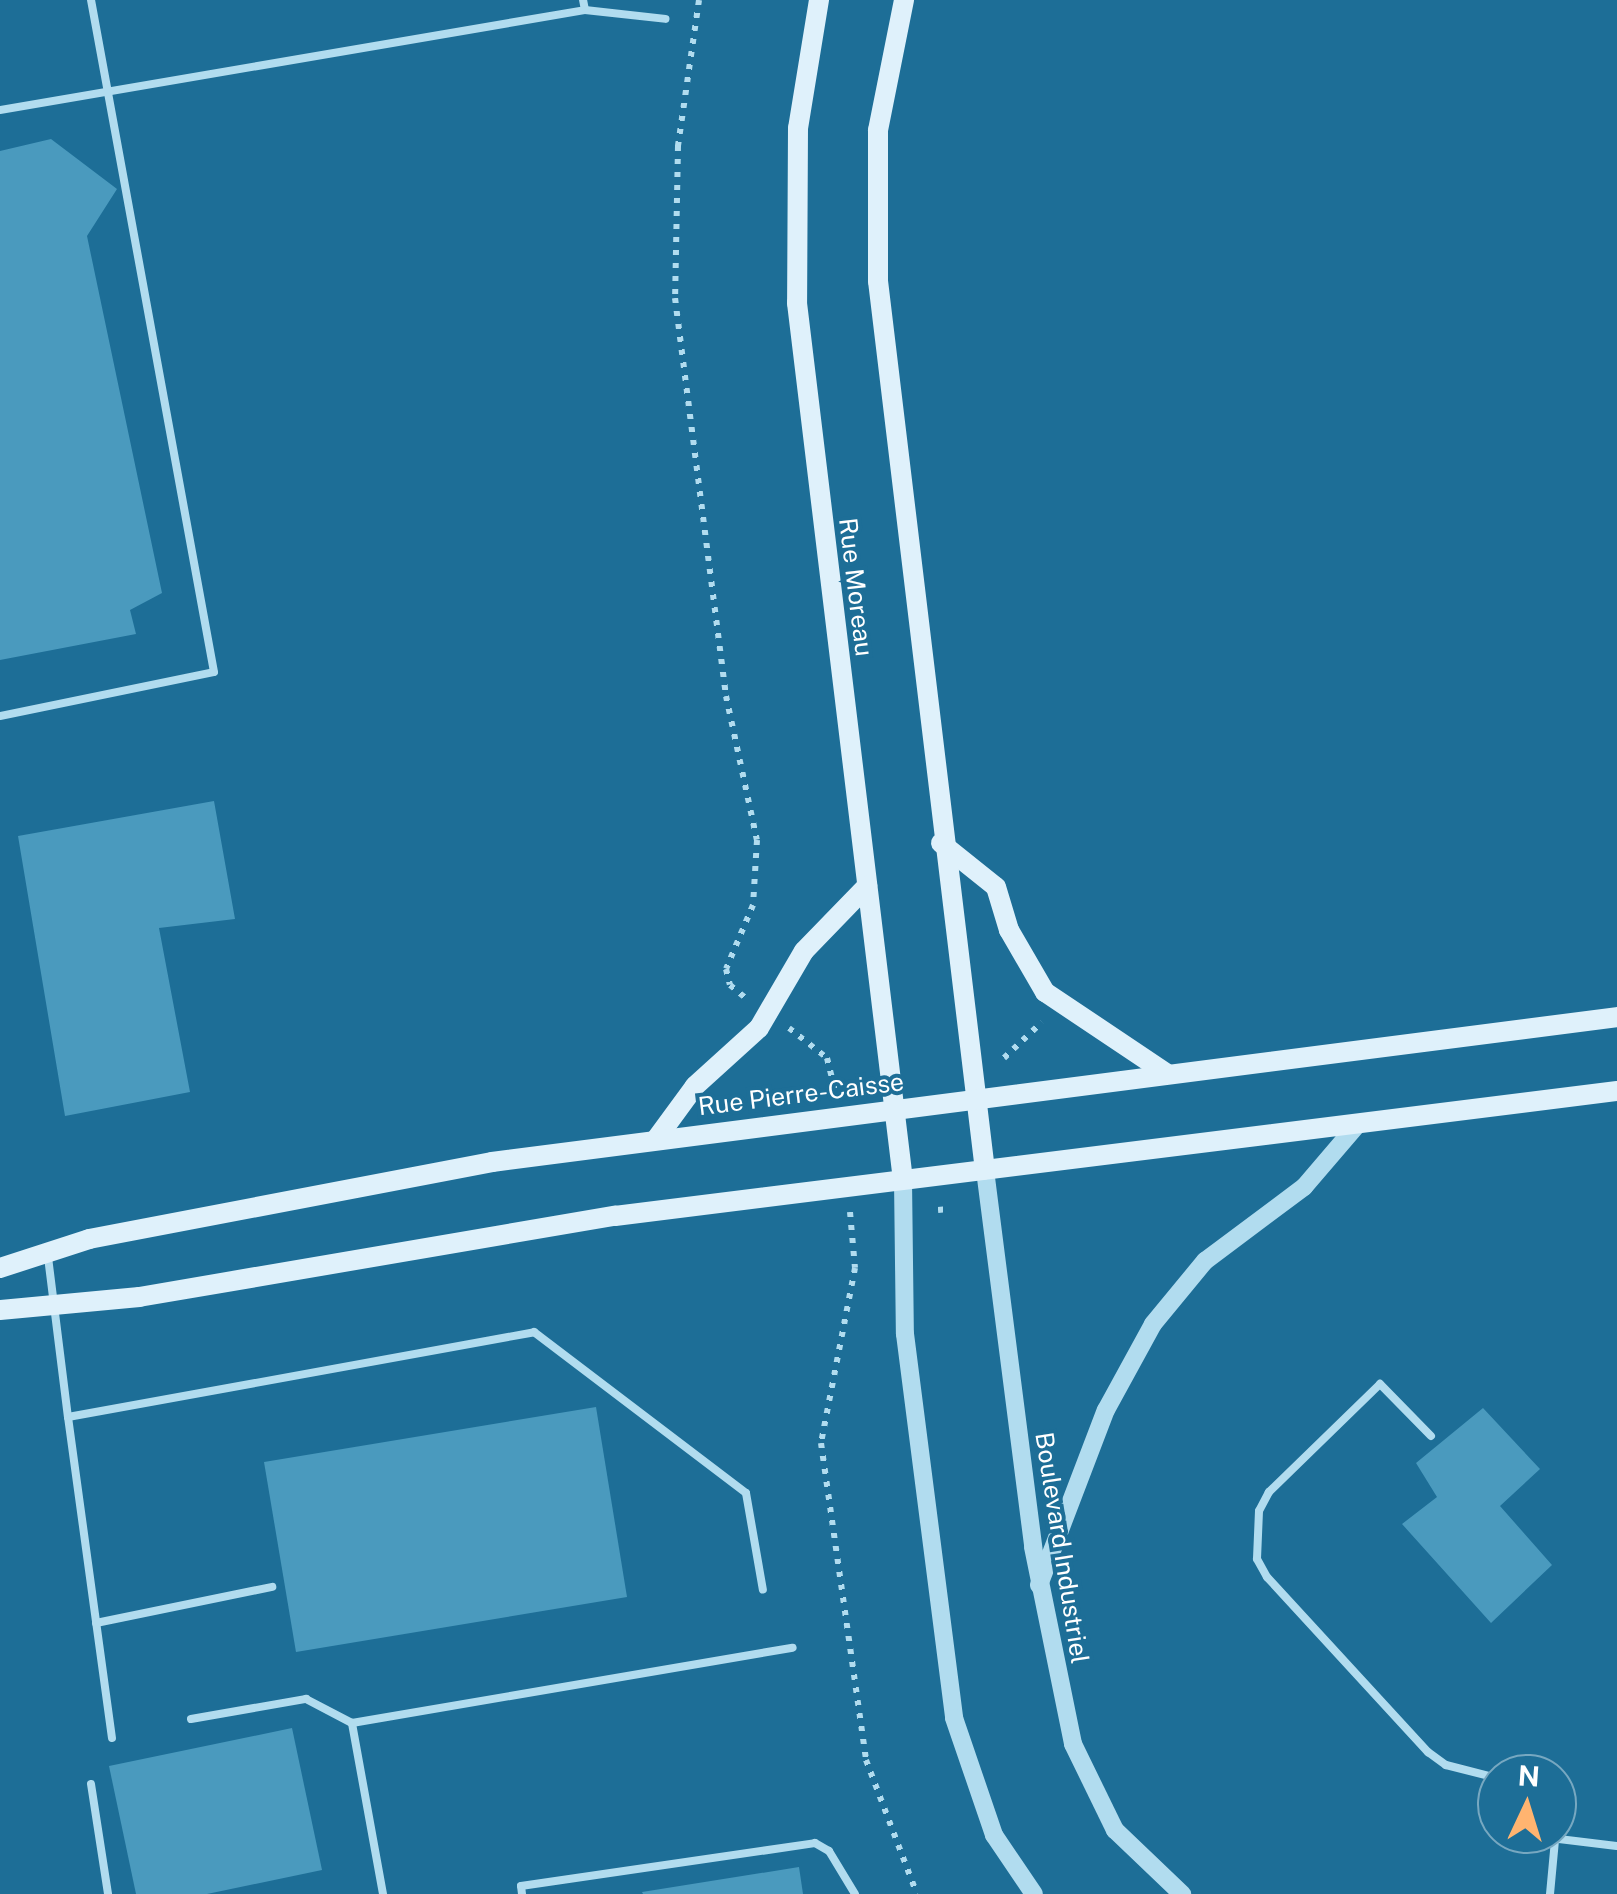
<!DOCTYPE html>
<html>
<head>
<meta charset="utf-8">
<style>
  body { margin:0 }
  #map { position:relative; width:1617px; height:1894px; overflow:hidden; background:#1d6e97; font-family:"Public Sans",sans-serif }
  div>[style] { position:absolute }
  .building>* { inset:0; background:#4a9abe }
  .path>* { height:6px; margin-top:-3px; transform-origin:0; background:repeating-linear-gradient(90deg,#b1dcef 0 5px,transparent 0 13px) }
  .service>* { height:8px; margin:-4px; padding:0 4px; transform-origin:4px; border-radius:4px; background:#b1dcef }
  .tertiary>* { height:18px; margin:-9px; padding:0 9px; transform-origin:9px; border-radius:9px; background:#b1dcef }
  .secondary>* { height:20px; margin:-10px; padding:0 10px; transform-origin:10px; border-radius:10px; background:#dff1fb }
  span { translate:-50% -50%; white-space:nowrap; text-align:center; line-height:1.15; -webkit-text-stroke:8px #1d6e97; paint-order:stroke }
  .street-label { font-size:25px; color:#fff }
  .north { position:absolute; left:1477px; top:1754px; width:100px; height:100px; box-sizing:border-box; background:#1d6e97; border:2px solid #77a8c1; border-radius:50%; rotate:4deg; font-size:28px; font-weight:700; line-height:40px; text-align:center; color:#fff }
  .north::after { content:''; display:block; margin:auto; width:35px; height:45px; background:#ffb470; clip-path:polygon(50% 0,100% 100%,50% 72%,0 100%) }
</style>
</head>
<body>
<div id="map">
  <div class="building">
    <div style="clip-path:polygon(51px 139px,117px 189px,87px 236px,162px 593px,130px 610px,136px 634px,0 660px,0 151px)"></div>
    <div style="clip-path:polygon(214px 801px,235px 919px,159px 928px,190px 1092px,65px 1116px,18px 836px)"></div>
    <div style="clip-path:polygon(596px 1407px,627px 1597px,296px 1652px,264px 1462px)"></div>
    <div style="clip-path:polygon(1483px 1408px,1540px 1469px,1500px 1506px,1552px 1565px,1491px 1623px,1402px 1524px,1437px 1497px,1416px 1463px)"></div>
    <div style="clip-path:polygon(292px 1728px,322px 1870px,207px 1894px,136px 1894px,109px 1766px)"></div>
    <div style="clip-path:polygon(799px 1867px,803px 1894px,643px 1894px,642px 1892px)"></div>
  </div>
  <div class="path">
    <div style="left:699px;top:0;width:148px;rotate:98.2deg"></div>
    <div style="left:678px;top:146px;width:152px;rotate:91.1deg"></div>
    <div style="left:675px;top:298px;width:401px;rotate:82.7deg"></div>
    <div style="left:726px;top:696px;width:147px;rotate:77.9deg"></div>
    <div style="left:757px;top:840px;width:65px;rotate:93.5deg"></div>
    <div style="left:753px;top:905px;width:69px;rotate:112.9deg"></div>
    <div style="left:726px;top:969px;width:16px;rotate:76deg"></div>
    <div style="left:730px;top:985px;width:23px;rotate:40deg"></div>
    <div style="left:789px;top:1028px;width:48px;rotate:38.3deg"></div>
    <div style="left:827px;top:1058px;width:33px;rotate:76deg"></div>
    <div style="left:1004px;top:1058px;width:52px;rotate:-43.5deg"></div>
    <div style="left:938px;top:1210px;width:10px;rotate:-6deg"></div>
    <div style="left:850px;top:1212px;width:56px;rotate:84.9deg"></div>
    <div style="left:855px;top:1268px;width:178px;rotate:101deg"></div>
    <div style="left:821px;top:1443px;width:320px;rotate:81.9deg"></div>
    <div style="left:866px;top:1760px;width:143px;rotate:69.2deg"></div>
  </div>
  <div class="service">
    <div style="left:585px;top:10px;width:81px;rotate:6.3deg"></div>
    <div style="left:0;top:110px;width:593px;rotate:-9.7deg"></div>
    <div style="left:585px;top:10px;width:10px;rotate:-101deg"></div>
    <div style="left:0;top:716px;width:218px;rotate:-11.6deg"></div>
    <div style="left:214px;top:672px;width:683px;rotate:-100.37deg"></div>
    <div style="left:48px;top:1257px;width:161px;rotate:82.9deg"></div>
    <div style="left:68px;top:1417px;width:474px;rotate:-10.3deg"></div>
    <div style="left:534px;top:1332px;width:266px;rotate:37.2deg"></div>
    <div style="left:746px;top:1493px;width:98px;rotate:80.1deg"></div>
    <div style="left:68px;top:1417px;width:324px;rotate:82.2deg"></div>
    <div style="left:1431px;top:1436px;width:73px;rotate:-134.4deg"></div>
    <div style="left:1380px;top:1384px;width:155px;rotate:135.8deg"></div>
    <div style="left:1269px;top:1492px;width:21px;rotate:118deg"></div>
    <div style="left:1259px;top:1511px;width:48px;rotate:92.4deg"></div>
    <div style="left:1257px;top:1559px;width:21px;rotate:61deg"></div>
    <div style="left:1267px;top:1577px;width:238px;rotate:47.4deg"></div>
    <div style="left:1428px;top:1752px;width:22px;rotate:36deg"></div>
    <div style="left:1446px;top:1765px;width:53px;rotate:14.3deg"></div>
    <div style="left:96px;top:1623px;width:180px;rotate:-11.6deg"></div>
    <div style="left:191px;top:1719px;width:117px;rotate:-9.9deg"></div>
    <div style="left:306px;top:1699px;width:52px;rotate:27.6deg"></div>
    <div style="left:91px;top:1784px;width:111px;rotate:81.2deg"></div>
    <div style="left:1559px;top:1839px;width:58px;rotate:6.9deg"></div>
    <div style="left:383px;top:1894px;width:174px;rotate:-100.3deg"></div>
    <div style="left:352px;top:1723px;width:447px;rotate:-9.7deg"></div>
    <div style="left:522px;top:1894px;width:8px;rotate:-97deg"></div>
    <div style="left:521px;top:1886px;width:297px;rotate:-8.3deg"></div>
    <div style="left:815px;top:1843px;width:16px;rotate:30deg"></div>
    <div style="left:829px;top:1851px;width:50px;rotate:58.8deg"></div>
    <div style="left:1550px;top:1894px;width:76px;rotate:-84.7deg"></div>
  </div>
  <div class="tertiary">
    <div style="left:985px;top:1170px;width:380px;rotate:82.7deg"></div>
    <div style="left:1033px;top:1547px;width:201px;rotate:78.5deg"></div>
    <div style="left:1073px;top:1744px;width:96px;rotate:64deg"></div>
    <div style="left:1115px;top:1830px;width:93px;rotate:43.7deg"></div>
    <div style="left:903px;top:1180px;width:154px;rotate:89.3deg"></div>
    <div style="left:905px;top:1334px;width:387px;rotate:82.7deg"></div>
    <div style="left:954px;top:1718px;width:124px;rotate:71.1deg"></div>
    <div style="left:994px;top:1835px;width:71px;rotate:55.9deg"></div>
    <div style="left:1039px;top:1585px;width:187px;rotate:-69.1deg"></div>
    <div style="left:1106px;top:1410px;width:98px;rotate:-61.3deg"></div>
    <div style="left:1153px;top:1324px;width:82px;rotate:-50.5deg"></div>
    <div style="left:1205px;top:1261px;width:124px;rotate:-36.8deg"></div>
    <div style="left:1304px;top:1187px;width:83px;rotate:-49.4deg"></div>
  </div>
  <div class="secondary">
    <div style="left:819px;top:0;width:130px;rotate:99.3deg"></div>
    <div style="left:798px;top:128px;width:175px;rotate:90.3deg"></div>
    <div style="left:797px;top:303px;width:883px;rotate:83.11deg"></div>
    <div style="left:904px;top:0;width:133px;rotate:101.3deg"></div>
    <div style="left:878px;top:130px;width:151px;rotate:90deg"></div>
    <div style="left:878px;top:281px;width:895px;rotate:83.14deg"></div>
    <div style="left:941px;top:843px;width:70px;rotate:38.7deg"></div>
    <div style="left:996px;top:887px;width:45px;rotate:73.2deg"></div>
    <div style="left:1009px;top:930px;width:72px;rotate:59.9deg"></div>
    <div style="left:1045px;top:992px;width:146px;rotate:33.8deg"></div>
    <div style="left:657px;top:1138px;width:64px;rotate:-53.8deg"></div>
    <div style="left:695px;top:1086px;width:86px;rotate:-42.2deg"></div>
    <div style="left:759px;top:1028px;width:89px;rotate:-59.7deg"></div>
    <div style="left:804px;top:951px;width:91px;rotate:-45.9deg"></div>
    <div style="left:0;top:1268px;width:94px;rotate:-18deg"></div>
    <div style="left:89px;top:1239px;width:410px;rotate:-10.8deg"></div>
    <div style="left:492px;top:1162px;width:1134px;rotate:-7.34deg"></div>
    <div style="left:0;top:1310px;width:140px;rotate:-5.3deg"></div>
    <div style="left:139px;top:1297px;width:483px;rotate:-9.7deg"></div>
    <div style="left:615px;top:1216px;width:1010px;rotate:-7.11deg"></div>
  </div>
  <div class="street-label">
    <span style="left:856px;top:587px;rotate:83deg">Rue Moreau</span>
    <span style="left:801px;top:1094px;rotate:-7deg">Rue Pierre-Caisse</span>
    <span style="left:1062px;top:1548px;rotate:81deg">Boulevard Industriel</span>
  </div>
  <div class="north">N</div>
</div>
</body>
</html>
